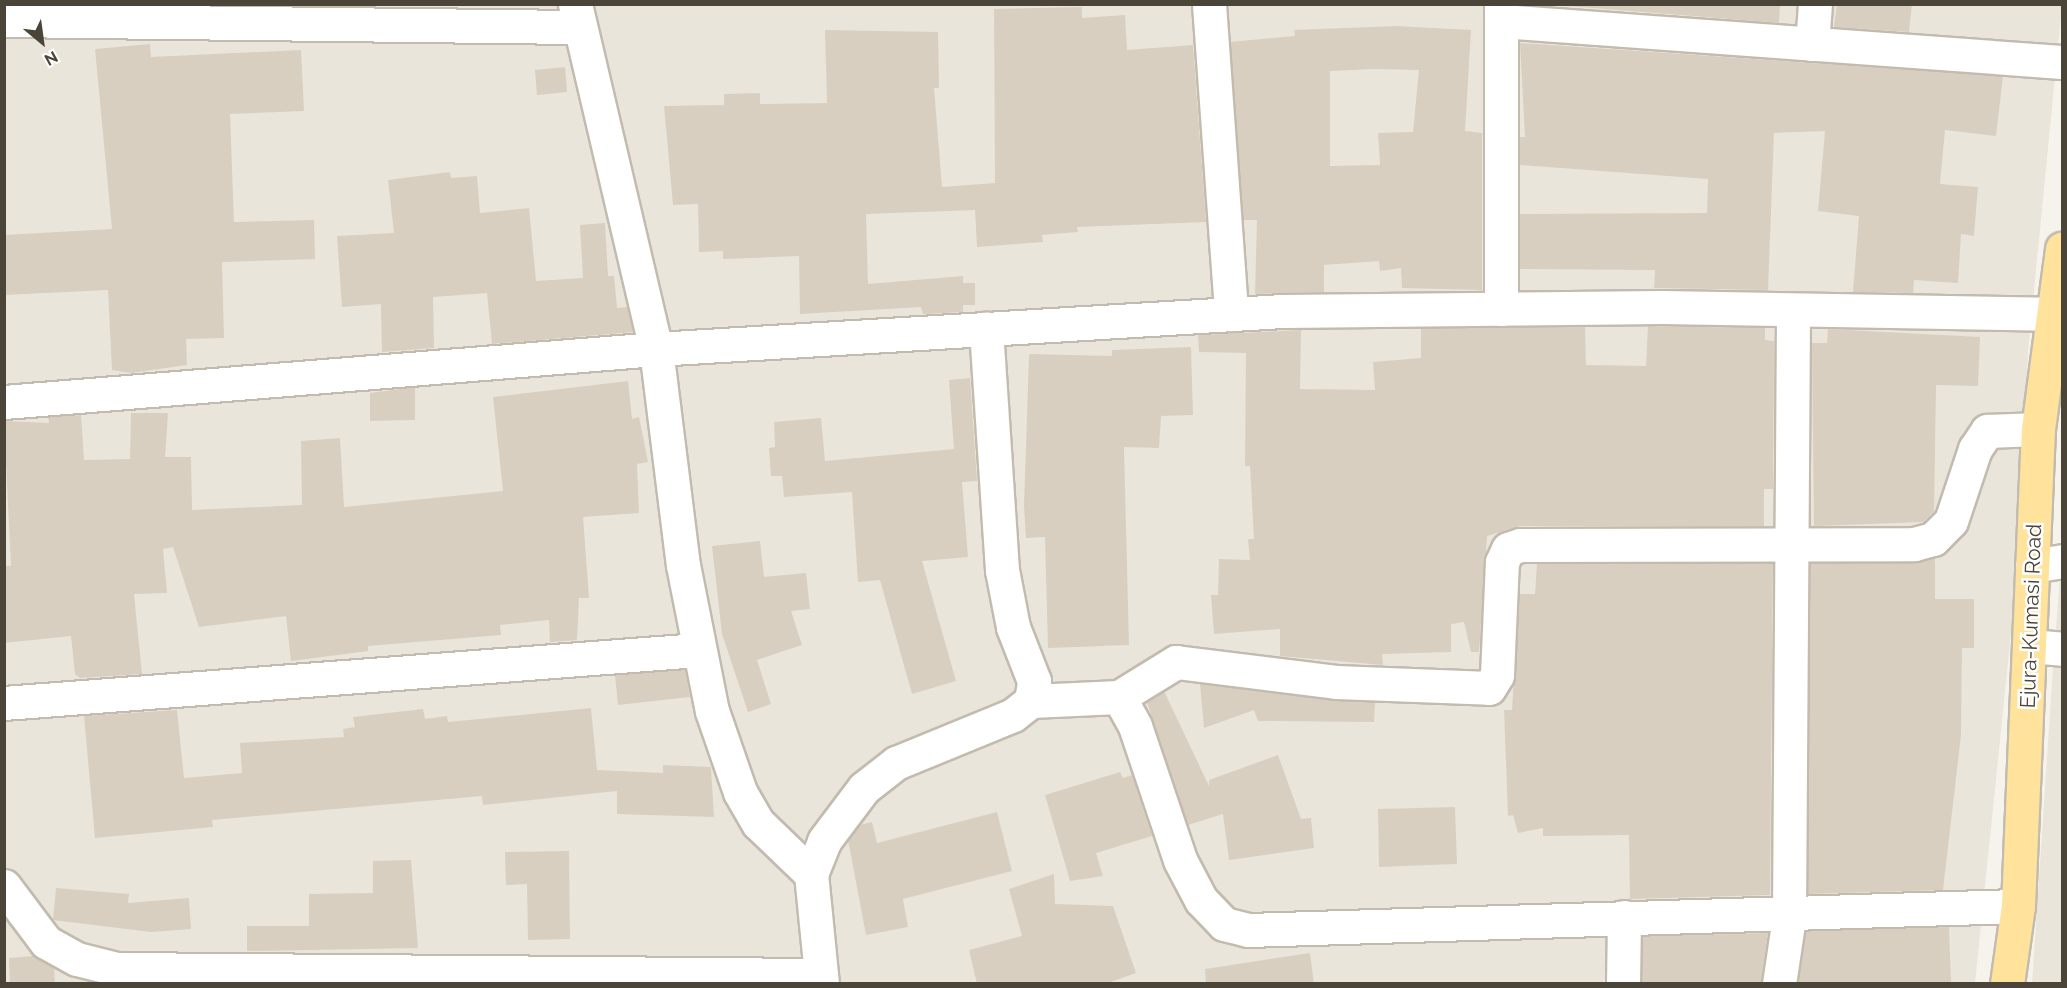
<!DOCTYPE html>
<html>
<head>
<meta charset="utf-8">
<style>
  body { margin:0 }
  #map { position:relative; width:2067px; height:988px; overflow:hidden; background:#f6f3ec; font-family:Raleway,sans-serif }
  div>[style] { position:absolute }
  .residential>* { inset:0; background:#eae5da }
  .building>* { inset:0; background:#d8cfc1 }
  .roads { filter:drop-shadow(2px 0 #c2bbae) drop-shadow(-2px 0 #c2bbae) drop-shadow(0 2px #c2bbae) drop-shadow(0 -2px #c2bbae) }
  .minor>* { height:33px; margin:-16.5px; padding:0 16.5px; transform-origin:16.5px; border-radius:16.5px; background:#fff }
  .major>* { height:33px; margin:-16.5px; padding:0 16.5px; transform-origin:16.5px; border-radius:16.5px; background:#ffe39c }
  span { translate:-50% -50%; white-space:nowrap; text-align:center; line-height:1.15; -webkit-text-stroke:5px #fff; paint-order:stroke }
  .street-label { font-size:21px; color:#4b4439 }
  .frame { position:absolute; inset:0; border:6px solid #4b4439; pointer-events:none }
  .north { position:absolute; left:12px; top:12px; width:60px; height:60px; -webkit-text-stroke:4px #fff; paint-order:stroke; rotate:151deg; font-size:16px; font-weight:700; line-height:24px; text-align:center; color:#4b4439 }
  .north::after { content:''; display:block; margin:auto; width:21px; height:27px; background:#4b4439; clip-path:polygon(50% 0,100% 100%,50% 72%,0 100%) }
</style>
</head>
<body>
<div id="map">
  <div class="residential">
    <div style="clip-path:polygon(5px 5px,2062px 5px,2028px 352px,2016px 585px,1975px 983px,5px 984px)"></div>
    <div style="clip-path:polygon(2062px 552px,2062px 983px,2032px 984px,2053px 667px)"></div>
  </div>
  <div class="building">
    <div style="clip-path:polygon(1544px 4px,1780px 4px,1779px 23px)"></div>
    <div style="clip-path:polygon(1837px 4px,1912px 4px,1909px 32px,1834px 27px)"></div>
    <div style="clip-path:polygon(1082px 7px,1082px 18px,1125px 15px,1127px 50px,1193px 45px,1206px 222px,1077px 227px,1078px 232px,1042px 235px,1043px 242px,977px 247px,975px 210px,866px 214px,868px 284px,963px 276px,963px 283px,975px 283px,975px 305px,963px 305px,963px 312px,923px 314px,921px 307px,800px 314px,799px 256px,723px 259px,723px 251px,699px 252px,698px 204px,673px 205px,664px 106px,724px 105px,724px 94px,760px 93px,760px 104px,827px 103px,825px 30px,938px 32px,939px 88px,934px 88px,942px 187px,995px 183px,994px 9px)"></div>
    <div style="clip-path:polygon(evenodd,1395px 26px,1471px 30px,1465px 131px,1482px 133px,1482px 290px,1402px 288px,1401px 268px,1380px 271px,1379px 261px,1324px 265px,1324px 292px,1255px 294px,1257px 220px,1243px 220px,1230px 42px,1295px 36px,1294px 30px,1395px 26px,1374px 69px,1419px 70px,1413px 132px,1378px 133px,1380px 165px,1330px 166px,1330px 71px,1374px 69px)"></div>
    <div style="clip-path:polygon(1520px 43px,2003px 76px,1996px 136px,1945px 130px,1940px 184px,1978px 187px,1974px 236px,1961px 234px,1958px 283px,1914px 280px,1913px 293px,1853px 292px,1859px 216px,1818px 211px,1825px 131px,1774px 133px,1768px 290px,1654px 288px,1655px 270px,1520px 269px,1520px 214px,1707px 213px,1708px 179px,1520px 165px,1520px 137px,1525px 137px)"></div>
    <div style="clip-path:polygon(150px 44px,151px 57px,301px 50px,304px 111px,230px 114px,234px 222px,314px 220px,315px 259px,222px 262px,224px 338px,186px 339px,187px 365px,131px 373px,112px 370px,108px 290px,4px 295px,4px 235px,112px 229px,95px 49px)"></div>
    <div style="clip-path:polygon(565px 67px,567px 92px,537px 95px,535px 70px)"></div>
    <div style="clip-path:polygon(450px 172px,451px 178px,477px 176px,480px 213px,529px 208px,536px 281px,583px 278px,580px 225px,605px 223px,608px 276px,614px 276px,617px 308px,627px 307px,633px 332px,492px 344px,487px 293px,433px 297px,434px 348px,382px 352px,381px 304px,342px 307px,337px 236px,394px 233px,388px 180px)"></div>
    <div style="clip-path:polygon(1648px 326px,1765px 328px,1765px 340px,1774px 341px,1773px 489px,1764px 489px,1764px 526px,1520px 526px,1487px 536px,1479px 652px,1471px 652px,1464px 622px,1451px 624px,1451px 652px,1382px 654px,1383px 665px,1280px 656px,1280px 629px,1214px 634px,1211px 595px,1218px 595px,1219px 559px,1250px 560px,1248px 539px,1254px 539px,1250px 466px,1245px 466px,1246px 353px,1199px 352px,1198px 335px,1301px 330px,1300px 389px,1375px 390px,1373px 362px,1421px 358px,1421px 328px,1585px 327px,1586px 365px,1646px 366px)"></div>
    <div style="clip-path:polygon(1828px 329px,1980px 337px,1978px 386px,1936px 385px,1934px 511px,1923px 522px,1814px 526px,1812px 343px,1827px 343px)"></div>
    <div style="clip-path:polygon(1191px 347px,1193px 415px,1161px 416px,1159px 448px,1124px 447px,1129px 645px,1048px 648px,1045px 537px,1026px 538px,1024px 506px,1029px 354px,1112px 356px,1112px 350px)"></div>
    <div style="clip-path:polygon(970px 378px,977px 481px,962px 482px,968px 557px,922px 561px,956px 681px,912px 694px,880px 580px,858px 582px,852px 492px,784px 497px,782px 476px,771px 476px,769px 448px,775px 447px,774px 422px,821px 418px,825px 461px,954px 449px,949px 380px)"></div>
    <div style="clip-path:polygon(628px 381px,632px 419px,639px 417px,648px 462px,637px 464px,639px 513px,583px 517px,589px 598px,579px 598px,577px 640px,550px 642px,549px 620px,500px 625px,501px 635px,368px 646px,368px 651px,291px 661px,286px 616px,199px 627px,173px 547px,163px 549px,167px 593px,134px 594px,142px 674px,80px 678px,75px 674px,71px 636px,4px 643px,4px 566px,11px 566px,4px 421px,49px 423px,48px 417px,81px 415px,84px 460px,130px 459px,131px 413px,168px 413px,165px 457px,191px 457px,192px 510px,302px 505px,301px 441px,340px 438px,344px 507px,503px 491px,493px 397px)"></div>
    <div style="clip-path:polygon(415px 387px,415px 420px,370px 421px,370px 393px)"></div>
    <div style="clip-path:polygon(760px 541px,764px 577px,806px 573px,810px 609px,791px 611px,802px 645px,757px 660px,771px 704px,748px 712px,722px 634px,712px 546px)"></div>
    <div style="clip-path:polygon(1935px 558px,1935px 599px,1974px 599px,1974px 648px,1962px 648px,1961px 735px,1943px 890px,1808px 894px,1810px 563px)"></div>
    <div style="clip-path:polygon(1773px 563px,1770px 895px,1630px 899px,1629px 835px,1543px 836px,1543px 828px,1518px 833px,1513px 815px,1508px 816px,1504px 710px,1512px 710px,1519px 594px,1535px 594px,1537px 564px)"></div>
    <div style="clip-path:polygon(685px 670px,690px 697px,618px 705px,615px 675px)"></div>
    <div style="clip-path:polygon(1200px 684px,1375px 702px,1374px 722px,1258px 721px,1254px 710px,1204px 728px)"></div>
    <div style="clip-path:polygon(1164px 691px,1209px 786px,1209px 780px,1278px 755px,1301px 819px,1311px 818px,1314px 848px,1229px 860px,1223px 814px,1188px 825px,1147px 702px)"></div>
    <div style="clip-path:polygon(591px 708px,597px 770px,663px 773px,663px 765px,711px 767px,714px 817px,617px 814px,617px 791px,483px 805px,482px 796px,212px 820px,213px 827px,95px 838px,84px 716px,177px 710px,184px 778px,242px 773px,240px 743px,344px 737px,343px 729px,355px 727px,353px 717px,423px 709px,425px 719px,447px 716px,448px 722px)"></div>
    <div style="clip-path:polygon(1120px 772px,1123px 778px,1132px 775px,1152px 836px,1096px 853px,1103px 876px,1070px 881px,1045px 795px)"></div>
    <div style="clip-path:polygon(1455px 807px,1457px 864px,1379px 867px,1378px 809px)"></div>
    <div style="clip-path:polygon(997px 812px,1012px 871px,903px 899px,908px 927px,866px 935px,848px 840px,860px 825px,872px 822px,877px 843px)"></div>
    <div style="clip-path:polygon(569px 851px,570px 939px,528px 940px,527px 884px,506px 885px,505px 852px)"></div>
    <div style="clip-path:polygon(411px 860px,418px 948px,247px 951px,247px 926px,309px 926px,309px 894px,373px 893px,373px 861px)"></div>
    <div style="clip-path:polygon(1054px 874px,1055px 904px,1113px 906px,1136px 973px,1105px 984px,977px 984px,969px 950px,1022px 936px,1009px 889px)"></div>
    <div style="clip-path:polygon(56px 888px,129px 894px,128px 903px,189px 898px,191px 929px,151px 932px,53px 920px)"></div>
    <div style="clip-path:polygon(1949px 927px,1951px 984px,1798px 984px,1806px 931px)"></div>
    <div style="clip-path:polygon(1768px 933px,1761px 984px,1642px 984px,1642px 936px)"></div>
    <div style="clip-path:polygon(1310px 953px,1314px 984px,1206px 984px,1205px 969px)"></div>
    <div style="clip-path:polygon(34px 956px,54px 968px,55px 984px,10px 984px,9px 958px)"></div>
  </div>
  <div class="roads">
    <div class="minor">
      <div style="left:575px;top:4px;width:354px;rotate:76.8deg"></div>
      <div style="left:656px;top:349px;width:218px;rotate:82.9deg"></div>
      <div style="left:683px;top:565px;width:149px;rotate:78.8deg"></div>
      <div style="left:712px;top:711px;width:86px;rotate:70.9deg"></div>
      <div style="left:740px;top:792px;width:36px;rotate:60deg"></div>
      <div style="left:758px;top:823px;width:74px;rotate:43.9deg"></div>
      <div style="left:1209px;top:4px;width:311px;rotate:85.9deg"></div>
      <div style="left:4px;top:20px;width:572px;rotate:0.7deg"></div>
      <div style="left:1501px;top:21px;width:562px;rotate:4.18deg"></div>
      <div style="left:1812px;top:44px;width:40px;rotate:-85.7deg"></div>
      <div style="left:1501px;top:309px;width:305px;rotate:-90deg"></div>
      <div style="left:4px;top:402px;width:654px;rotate:-4.65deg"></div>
      <div style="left:656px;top:349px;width:628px;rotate:-3.47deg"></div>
      <div style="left:1283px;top:311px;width:379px;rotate:-0.6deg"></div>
      <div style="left:1662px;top:307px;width:400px;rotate:1deg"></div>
      <div style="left:2032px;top:566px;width:30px;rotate:-9deg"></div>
      <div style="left:2030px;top:646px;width:32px;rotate:5deg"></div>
      <div style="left:1119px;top:697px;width:33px;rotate:61deg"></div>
      <div style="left:1135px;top:726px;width:141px;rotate:71.4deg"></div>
      <div style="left:1180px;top:860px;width:45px;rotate:62.3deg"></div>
      <div style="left:1201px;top:900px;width:33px;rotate:46deg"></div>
      <div style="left:1224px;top:924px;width:25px;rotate:14deg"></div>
      <div style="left:1248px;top:930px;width:770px;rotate:-1.79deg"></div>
      <div style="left:1031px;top:701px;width:88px;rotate:-2.6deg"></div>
      <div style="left:1119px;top:697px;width:67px;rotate:-31.6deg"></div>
      <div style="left:1176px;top:662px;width:161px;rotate:7.1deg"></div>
      <div style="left:1336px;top:682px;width:153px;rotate:2.2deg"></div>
      <div style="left:1489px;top:688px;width:15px;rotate:-58deg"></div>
      <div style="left:1497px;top:675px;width:113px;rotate:-87.5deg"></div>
      <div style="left:1502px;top:562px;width:14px;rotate:-65deg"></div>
      <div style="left:1508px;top:549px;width:13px;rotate:-18deg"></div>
      <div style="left:1520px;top:545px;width:394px;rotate:-0.1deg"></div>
      <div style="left:1914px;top:544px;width:20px;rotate:-15deg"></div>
      <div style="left:1933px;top:539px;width:25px;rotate:-45deg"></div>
      <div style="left:1951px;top:521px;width:76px;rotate:-71.6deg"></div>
      <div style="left:1975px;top:449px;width:22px;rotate:-56deg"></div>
      <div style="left:1987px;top:431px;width:51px;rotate:-2.2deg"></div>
      <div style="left:4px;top:703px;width:696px;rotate:-4.37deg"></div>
      <div style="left:4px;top:886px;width:70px;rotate:53.1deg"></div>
      <div style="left:46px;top:942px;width:35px;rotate:29deg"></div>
      <div style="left:77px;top:959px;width:41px;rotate:14deg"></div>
      <div style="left:117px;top:969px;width:704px;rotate:0.49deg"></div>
      <div style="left:822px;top:984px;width:111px;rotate:-95.7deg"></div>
      <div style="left:811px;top:874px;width:35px;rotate:-68deg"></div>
      <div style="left:824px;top:841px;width:66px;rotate:-53deg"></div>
      <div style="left:864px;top:788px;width:41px;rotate:-38deg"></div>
      <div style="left:896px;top:763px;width:126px;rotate:-22.3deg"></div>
      <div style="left:1013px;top:715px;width:23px;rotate:-38deg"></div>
      <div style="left:1031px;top:701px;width:20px;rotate:-81deg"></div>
      <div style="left:1034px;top:681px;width:58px;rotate:-111.3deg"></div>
      <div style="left:1013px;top:627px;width:58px;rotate:-100.9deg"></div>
      <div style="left:1002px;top:570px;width:242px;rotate:-93.8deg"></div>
      <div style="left:1623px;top:984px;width:67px;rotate:-89.1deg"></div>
      <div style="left:1779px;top:984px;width:68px;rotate:-81.5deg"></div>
      <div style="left:1789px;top:917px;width:607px;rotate:-89.62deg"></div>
    </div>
    <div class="major">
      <div style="left:2007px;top:984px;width:79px;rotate:-82deg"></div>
      <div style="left:2018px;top:906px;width:477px;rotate:-87.6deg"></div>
      <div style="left:2038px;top:429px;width:182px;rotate:-82.4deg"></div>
    </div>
  </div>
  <div class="street-label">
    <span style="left:2031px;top:616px;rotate:-88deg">Ejura-Kumasi Road</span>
  </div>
  <div class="frame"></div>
  <div class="north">N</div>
</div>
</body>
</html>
